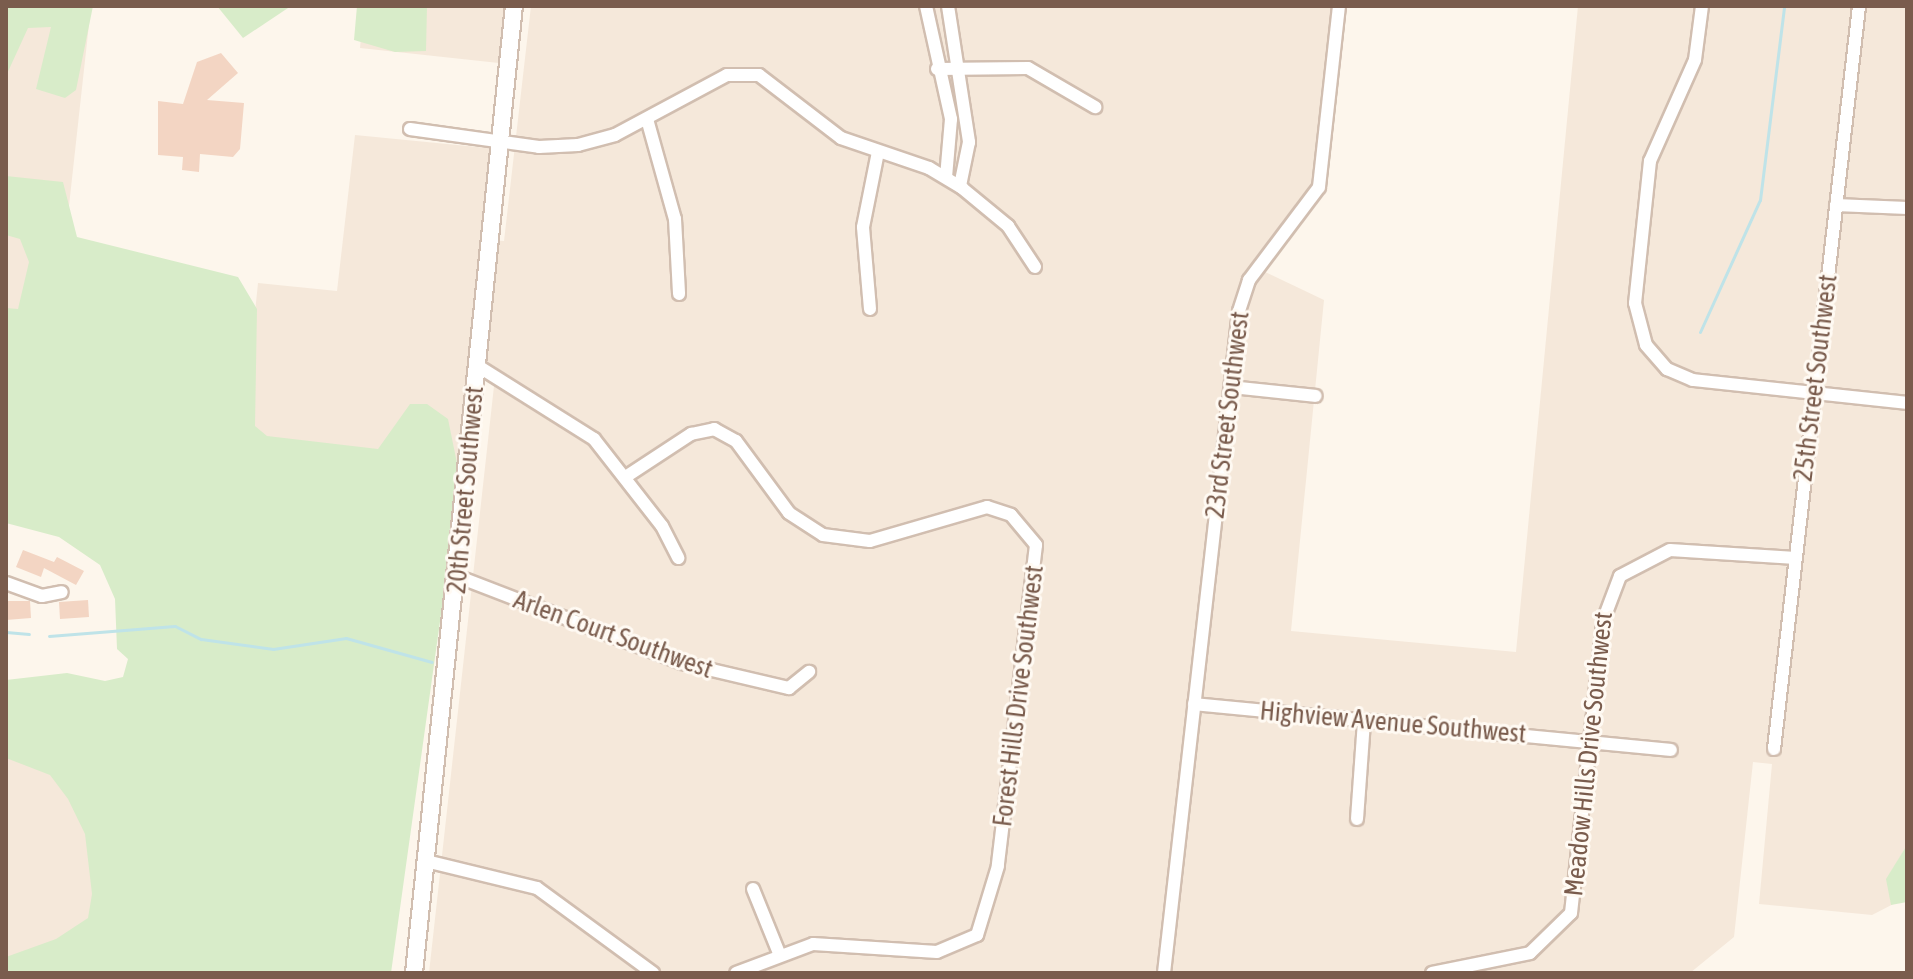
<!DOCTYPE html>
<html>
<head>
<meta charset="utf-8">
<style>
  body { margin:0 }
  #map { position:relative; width:1913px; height:979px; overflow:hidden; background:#fdf6ec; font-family:"Asap Condensed",sans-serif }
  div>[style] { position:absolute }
  .residential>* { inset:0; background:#f5e8da }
  .green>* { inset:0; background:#d8ecc9 }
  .stream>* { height:3px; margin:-1.5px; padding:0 1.5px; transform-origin:1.5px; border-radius:1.5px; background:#bfe3e8 }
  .building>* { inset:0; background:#f3d5c3 }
  .roads { filter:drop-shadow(2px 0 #d1beb0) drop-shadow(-2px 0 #d1beb0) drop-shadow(0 2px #d1beb0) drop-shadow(0 -2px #d1beb0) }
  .minor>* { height:12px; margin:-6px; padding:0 6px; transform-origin:6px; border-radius:6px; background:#fff }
  .tertiary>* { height:16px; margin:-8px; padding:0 8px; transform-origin:8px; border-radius:8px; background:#fff }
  span { translate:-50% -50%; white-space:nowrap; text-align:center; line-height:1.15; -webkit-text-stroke:6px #fffaf3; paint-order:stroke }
  .street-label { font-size:26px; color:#7a5c4d }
  .frame { position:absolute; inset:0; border:8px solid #7a5c4d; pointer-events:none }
</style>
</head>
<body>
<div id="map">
  <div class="residential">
    <div style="clip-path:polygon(6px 6px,91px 6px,55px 333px,6px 328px)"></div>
    <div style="clip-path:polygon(364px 6px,514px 6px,508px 64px,360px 48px)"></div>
    <div style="clip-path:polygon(531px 6px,1339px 6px,1322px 172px,1257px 268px,1324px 300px,1291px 631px,1516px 652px,1578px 6px,1907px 6px,1907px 845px,1887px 879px,1907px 897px,1872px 915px,1759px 904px,1772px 764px,1753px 762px,1734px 937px,1690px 973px,429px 973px,496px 368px,479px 366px,469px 463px,242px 440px,258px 283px,337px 291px,355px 135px,498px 149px,489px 240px,504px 241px)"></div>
    <div style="clip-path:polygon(6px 723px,133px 737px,108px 973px,6px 973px)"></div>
  </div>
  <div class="green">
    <div style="clip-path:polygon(6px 6px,93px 6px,76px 90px,65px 98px,36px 89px,51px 27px,28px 28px,6px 76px)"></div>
    <div style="clip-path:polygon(217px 6px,291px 6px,243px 38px)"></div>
    <div style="clip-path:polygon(357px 6px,427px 6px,426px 51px,395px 52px,354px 40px)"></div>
    <div style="clip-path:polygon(6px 176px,63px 182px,77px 237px,238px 277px,257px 309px,255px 426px,267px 436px,378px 449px,410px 404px,427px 404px,448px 419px,460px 478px,391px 973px,6px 973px,6px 957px,56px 939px,88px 918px,92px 894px,85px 834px,68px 799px,50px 775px,6px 758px,6px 680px,67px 673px,105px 681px,123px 677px,128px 659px,117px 649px,115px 599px,100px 565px,59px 537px,6px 523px,6px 308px,18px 309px,29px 262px,20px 239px,6px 235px)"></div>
    <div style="clip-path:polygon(1907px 845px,1907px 902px,1891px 905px,1886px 879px)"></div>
  </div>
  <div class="stream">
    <div style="left:1700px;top:332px;width:145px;rotate:-65.6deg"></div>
    <div style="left:1760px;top:200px;width:195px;rotate:-82.9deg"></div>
    <div style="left:6px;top:632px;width:23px;rotate:5deg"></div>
    <div style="left:49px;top:636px;width:126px;rotate:-4.5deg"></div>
    <div style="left:175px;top:626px;width:29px;rotate:27deg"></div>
    <div style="left:201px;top:639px;width:73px;rotate:7.9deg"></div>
    <div style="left:273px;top:649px;width:74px;rotate:-8.6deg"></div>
    <div style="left:346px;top:638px;width:89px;rotate:15.6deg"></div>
  </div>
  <div class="building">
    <div style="clip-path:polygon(221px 53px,238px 73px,207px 100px,244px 103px,240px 149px,233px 157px,200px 154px,199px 172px,182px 170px,183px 157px,158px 155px,158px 101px,183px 104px,197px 62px)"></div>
    <div style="clip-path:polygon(23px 550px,54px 562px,57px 557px,84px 571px,76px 585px,44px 568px,41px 577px,16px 567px)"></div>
    <div style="clip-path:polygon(88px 600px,89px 617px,60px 619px,59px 602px)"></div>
    <div style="clip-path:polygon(6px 601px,30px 601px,31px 618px,6px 620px)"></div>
  </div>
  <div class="roads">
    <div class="minor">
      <div style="left:926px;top:6px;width:116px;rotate:77.5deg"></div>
      <div style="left:951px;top:119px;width:58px;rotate:94.9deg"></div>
      <div style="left:948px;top:6px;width:138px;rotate:81.2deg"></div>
      <div style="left:969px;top:142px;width:45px;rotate:101.6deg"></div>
      <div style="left:1702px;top:6px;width:54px;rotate:97.4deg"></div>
      <div style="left:1695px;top:60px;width:111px;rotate:114deg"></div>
      <div style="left:1650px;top:161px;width:143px;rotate:96deg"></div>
      <div style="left:1635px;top:303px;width:43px;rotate:75.3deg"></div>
      <div style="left:1646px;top:345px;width:32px;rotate:49deg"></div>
      <div style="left:1667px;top:369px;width:28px;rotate:23deg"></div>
      <div style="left:1693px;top:380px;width:215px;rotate:6.1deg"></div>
      <div style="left:937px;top:69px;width:91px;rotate:-0.6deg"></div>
      <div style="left:1028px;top:68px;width:78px;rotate:30.2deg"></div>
      <div style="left:647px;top:119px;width:104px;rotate:74.4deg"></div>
      <div style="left:675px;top:219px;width:75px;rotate:86.9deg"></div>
      <div style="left:410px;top:129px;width:130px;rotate:7.9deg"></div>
      <div style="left:539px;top:147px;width:39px;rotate:-3deg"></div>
      <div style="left:578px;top:145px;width:38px;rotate:-15deg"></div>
      <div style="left:615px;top:135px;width:127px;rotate:-28.2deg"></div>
      <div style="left:727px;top:75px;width:32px"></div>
      <div style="left:759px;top:75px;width:103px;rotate:37.5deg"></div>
      <div style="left:841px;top:138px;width:93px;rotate:18.8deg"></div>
      <div style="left:929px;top:168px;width:39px;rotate:31deg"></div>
      <div style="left:962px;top:188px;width:60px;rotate:39.6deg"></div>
      <div style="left:1008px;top:226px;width:49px;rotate:56.6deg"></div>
      <div style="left:1836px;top:205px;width:71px;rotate:2.4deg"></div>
      <div style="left:870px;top:309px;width:82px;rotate:-94.9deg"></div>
      <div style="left:863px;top:227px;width:76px;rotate:-78.7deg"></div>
      <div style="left:478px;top:366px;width:137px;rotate:32.2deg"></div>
      <div style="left:594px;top:439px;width:110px;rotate:52deg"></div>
      <div style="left:662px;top:526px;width:36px;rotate:63deg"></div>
      <div style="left:1231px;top:387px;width:85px;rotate:6deg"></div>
      <div style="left:627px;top:476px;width:77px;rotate:-33.3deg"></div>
      <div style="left:691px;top:434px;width:24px;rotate:-12deg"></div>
      <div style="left:714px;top:429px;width:25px;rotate:29deg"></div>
      <div style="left:736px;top:441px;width:89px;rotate:53.6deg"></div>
      <div style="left:789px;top:513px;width:40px;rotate:32.9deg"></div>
      <div style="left:823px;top:535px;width:47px;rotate:7.3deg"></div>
      <div style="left:870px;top:541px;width:122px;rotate:-16.2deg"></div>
      <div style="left:987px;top:507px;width:25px;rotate:18deg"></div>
      <div style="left:1011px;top:515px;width:39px;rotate:50deg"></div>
      <div style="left:1036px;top:545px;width:323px;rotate:96.8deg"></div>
      <div style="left:998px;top:866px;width:72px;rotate:106.9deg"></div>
      <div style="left:977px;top:935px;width:43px;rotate:157deg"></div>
      <div style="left:937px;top:952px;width:124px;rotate:-176.3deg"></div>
      <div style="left:813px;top:944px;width:82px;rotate:159.4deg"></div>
      <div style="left:459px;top:577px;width:239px;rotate:21.1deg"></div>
      <div style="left:682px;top:663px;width:110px;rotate:13.2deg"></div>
      <div style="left:789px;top:688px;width:26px;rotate:-39deg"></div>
      <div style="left:6px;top:583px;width:38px;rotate:20deg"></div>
      <div style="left:42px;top:596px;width:20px;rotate:-11deg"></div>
      <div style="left:1194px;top:704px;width:479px;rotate:5.5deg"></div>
      <div style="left:1774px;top:749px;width:748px;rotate:-83.47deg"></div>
      <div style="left:1357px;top:819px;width:98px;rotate:-85.9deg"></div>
      <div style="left:426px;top:861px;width:114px;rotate:13.7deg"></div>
      <div style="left:537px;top:888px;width:144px;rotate:36.2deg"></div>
      <div style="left:753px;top:889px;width:69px;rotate:67.9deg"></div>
      <div style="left:1164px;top:973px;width:666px;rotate:-83.54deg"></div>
      <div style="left:1239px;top:311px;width:33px;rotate:-72deg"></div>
      <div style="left:1249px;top:280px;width:116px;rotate:-53deg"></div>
      <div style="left:1319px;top:187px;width:182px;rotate:-83.7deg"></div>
      <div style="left:1432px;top:973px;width:100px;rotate:-11.5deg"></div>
      <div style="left:1530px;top:953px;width:57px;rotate:-44.3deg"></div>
      <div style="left:1571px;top:913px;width:294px;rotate:-83.7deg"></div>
      <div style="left:1603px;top:621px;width:48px;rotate:-69.3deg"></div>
      <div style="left:1620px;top:576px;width:56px;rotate:-27.5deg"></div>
      <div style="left:1670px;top:550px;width:126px;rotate:3.6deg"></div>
    </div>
    <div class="tertiary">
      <div style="left:414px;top:973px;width:972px;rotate:-84.1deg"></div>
    </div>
  </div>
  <div class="street-label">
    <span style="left:1816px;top:378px;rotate:-83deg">25th Street Southwest</span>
    <span style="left:1228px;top:415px;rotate:-83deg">23rd Street Southwest</span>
    <span style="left:466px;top:490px;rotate:-85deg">20th Street Southwest</span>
    <span style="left:613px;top:635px;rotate:20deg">Arlen Court Southwest</span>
    <span style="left:1019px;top:696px;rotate:-83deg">Forest Hills Drive Southwest</span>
    <span style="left:1393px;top:723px;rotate:5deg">Highview Avenue Southwest</span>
    <span style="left:1589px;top:754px;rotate:-84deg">Meadow Hills Drive Southwest</span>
  </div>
  <div class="frame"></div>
</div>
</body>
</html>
